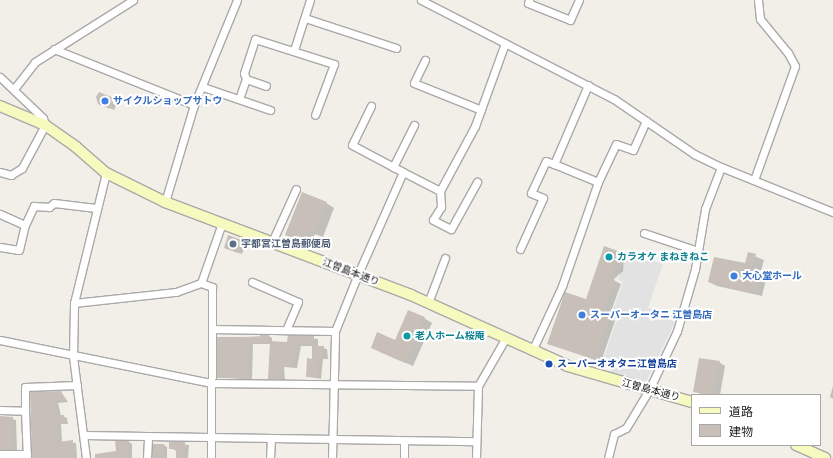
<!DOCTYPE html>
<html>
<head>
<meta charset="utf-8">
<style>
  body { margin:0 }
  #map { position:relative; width:833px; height:458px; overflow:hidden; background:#f2efe9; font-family:"IBM Plex Sans","Noto Sans JP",sans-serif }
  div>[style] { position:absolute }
  .parking>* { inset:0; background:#e2e2e2 }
  .shadow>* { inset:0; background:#0003 }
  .building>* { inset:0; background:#c7bfb8 }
  .roads { filter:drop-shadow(1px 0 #a9a9a9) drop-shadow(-1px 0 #a9a9a9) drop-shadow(0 1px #a9a9a9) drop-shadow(0 -1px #a9a9a9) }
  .street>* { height:7px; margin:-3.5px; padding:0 3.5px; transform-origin:3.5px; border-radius:3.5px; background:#fff }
  .secondary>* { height:10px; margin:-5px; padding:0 5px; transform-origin:5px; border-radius:5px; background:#f7fabf }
  .dots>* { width:11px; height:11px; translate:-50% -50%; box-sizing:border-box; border:2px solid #fff; border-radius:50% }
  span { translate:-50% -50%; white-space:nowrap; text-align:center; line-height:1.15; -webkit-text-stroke:4px #fff; paint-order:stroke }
  .shop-label { font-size:10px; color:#366cbe; font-weight:700 }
  .left { translate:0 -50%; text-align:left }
  .service-label { font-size:10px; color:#4e5e75; font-weight:700 }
  .culture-label { font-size:10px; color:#0d838f; font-weight:700 }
  .street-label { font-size:10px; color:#222 }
  .transit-label { font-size:10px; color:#164399; font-weight:700 }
  .legend { position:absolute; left:691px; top:394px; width:130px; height:52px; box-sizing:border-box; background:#fff; border:1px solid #a7a7a7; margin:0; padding:5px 7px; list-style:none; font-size:12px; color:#222 }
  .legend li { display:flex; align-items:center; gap:8px; height:20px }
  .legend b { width:20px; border:1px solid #a7a7a7 }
</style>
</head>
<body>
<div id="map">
  <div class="parking">
    <div style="clip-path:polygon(627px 253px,663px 264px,648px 308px,678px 316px,646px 382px,611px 373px,614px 363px,603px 360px,617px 319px,611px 316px,623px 282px,618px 280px)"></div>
  </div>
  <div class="shadow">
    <div style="clip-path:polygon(100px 93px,118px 101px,114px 110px,103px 105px)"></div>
    <div style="clip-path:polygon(326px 203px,334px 208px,323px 237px,315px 234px,310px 246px,286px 235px)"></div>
    <div style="clip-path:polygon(229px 236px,246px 243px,242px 254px,225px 248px)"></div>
    <div style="clip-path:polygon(618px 252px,624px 255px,623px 271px,613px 280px,621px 284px,609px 317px,615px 321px,601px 362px,548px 344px,587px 300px)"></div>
    <div style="clip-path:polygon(749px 254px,764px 260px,761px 271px,767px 275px,762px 296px,717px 286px,709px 282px,745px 265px)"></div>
    <div style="clip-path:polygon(424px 318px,432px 323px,413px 366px,380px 352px)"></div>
    <div style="clip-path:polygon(269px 336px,272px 338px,272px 342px,288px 343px,288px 336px,318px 339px,318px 347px,327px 349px,328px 359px,323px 359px,321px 379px,307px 376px,313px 360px,313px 346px,301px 346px,297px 368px,284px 367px,285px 380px,269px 378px,271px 344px,253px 344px,252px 380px,217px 377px,218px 338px)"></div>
    <div style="clip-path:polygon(719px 362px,725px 366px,720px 395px,703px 395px,694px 391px)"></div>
    <div style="clip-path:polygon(833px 386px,833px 399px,830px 397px)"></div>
    <div style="clip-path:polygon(61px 392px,68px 402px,58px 403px,61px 416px,67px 418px,68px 424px,61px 424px,62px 442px,76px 443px,77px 458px,33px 458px,31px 393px)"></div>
    <div style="clip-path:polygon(0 417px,16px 420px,17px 451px,0 452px)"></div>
    <div style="clip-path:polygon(129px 442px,132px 444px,132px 458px,134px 458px,95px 458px,95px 455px,117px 452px)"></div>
    <div style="clip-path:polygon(170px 443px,189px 445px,188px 458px,177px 458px,177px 451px,170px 448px)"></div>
    <div style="clip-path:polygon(164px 445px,167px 447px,167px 458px,152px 458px)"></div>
  </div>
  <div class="building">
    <div style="clip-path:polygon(99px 92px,114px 98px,110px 109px,98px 104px,96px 97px)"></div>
    <div style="clip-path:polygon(302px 192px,327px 202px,315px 233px,307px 230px,302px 242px,285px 235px)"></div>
    <div style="clip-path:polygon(228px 235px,242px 240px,238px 253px,224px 248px)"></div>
    <div style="clip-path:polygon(604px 246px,618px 251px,619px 262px,607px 276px,615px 280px,603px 314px,610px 316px,595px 359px,547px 344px,565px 292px,586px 299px)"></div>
    <div style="clip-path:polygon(748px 252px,756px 254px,753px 268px,760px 269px,754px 293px,708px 282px,714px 257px,745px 263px)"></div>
    <div style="clip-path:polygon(408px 310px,425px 317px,405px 363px,371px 348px,377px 332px,395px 340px)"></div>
    <div style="clip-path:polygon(260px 335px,269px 335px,269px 343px,249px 343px,249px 378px,216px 378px,217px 337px,260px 337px)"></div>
    <div style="clip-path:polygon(288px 335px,314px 336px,314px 345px,298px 344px,293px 366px,281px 366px,281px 379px,268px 379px,270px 341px,287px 342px)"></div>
    <div style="clip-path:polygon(312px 346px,324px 346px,324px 358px,319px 357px,318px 378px,306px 377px,307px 358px,312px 359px)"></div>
    <div style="clip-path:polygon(699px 358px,720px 361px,713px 395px,693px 392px)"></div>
    <div style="clip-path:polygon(61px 391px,66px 400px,55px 401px,58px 415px,64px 415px,65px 422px,58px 423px,58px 442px,73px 440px,74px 458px,32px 458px,30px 392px)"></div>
    <div style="clip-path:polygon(0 416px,13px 417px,13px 449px,0 449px)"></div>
    <div style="clip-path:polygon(115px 440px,129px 441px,128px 458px,95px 458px,95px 454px,116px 451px)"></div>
    <div style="clip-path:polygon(169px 442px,185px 442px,185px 458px,176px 458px,176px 449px,169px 449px)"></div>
    <div style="clip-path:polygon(153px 444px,164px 444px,163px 458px,152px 458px)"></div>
  </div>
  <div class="roads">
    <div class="street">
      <div style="left:421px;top:0;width:217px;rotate:27.2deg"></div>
      <div style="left:614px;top:99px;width:97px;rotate:34.5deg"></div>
      <div style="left:694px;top:154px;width:30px;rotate:26deg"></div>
      <div style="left:721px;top:167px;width:121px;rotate:21.9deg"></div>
      <div style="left:529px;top:0;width:3px;rotate:108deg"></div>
      <div style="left:528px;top:3px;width:45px;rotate:22deg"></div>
      <div style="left:570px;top:20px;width:22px;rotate:-66deg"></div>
      <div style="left:305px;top:18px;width:96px;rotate:18.2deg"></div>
      <div style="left:54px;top:49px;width:151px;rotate:21.8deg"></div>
      <div style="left:294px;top:50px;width:52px;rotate:-72.3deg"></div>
      <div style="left:425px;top:60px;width:25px;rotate:116deg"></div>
      <div style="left:414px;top:83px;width:72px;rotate:21.9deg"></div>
      <div style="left:0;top:77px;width:59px;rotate:43.6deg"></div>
      <div style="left:43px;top:118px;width:7px;rotate:74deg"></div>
      <div style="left:45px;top:125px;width:49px;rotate:118.1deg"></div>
      <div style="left:22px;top:168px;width:13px;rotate:148deg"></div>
      <div style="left:11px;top:175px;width:11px;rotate:-165deg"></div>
      <div style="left:246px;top:79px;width:21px;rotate:19deg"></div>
      <div style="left:203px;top:87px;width:71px;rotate:18.9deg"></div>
      <div style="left:14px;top:89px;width:34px;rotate:-52deg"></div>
      <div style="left:35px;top:62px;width:116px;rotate:-32.3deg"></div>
      <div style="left:239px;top:99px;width:21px;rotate:-71deg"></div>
      <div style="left:246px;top:79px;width:6px;rotate:-108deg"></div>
      <div style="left:244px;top:73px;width:36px;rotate:-72deg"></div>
      <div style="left:255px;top:39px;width:83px;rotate:17.6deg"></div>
      <div style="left:334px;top:64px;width:54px;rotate:110.4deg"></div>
      <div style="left:371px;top:106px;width:43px;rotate:116deg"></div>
      <div style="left:352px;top:145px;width:58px;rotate:27.9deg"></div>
      <div style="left:393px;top:167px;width:47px;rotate:-63.4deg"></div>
      <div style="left:754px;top:180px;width:121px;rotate:-70.2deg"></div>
      <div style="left:795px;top:66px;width:15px;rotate:-118deg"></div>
      <div style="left:788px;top:53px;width:44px;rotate:-129.5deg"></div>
      <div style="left:760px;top:19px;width:19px;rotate:-96deg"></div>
      <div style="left:598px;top:182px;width:42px;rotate:-64.7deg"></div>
      <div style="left:616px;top:144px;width:18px;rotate:19deg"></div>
      <div style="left:633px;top:150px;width:32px;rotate:-66deg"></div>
      <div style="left:440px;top:191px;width:16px;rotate:86deg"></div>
      <div style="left:441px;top:207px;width:15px;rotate:122deg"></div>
      <div style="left:433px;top:220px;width:20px;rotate:27deg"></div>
      <div style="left:451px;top:229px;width:54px;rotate:-61deg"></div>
      <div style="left:165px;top:202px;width:101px;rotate:-73.4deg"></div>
      <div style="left:194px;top:105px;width:113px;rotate:-67.7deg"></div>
      <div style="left:0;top:214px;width:27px;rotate:24deg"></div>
      <div style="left:644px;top:233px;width:57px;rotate:18.4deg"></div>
      <div style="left:272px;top:242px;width:58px;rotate:-65.6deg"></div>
      <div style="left:0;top:247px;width:19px;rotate:9deg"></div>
      <div style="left:19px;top:250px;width:26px;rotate:-77deg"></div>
      <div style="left:25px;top:225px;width:21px;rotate:-65deg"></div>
      <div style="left:34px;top:206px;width:15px;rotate:4deg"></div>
      <div style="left:49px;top:207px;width:6px;rotate:-39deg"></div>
      <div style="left:54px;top:203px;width:42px;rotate:6.8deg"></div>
      <div style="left:520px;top:249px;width:56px;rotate:-65.7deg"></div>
      <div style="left:543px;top:198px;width:13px;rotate:-157deg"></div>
      <div style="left:531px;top:193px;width:35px;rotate:-65deg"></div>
      <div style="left:546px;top:161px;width:9px;rotate:21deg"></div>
      <div style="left:252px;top:282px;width:50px;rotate:23.5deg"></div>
      <div style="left:298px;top:302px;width:30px;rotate:113deg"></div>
      <div style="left:201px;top:283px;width:64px;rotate:-70.7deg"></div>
      <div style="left:74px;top:303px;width:103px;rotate:-6.2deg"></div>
      <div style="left:176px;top:292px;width:27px;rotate:-20deg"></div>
      <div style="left:201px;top:283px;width:12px;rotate:20deg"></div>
      <div style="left:212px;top:287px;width:171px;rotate:90.3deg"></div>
      <div style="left:428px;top:303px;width:48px;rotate:-69.3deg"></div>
      <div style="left:212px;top:329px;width:123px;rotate:0.9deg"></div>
      <div style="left:0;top:340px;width:216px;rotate:11.5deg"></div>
      <div style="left:212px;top:383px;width:266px;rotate:0.6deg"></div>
      <div style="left:532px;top:351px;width:72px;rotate:-65.2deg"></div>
      <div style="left:562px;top:286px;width:110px;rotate:-70.9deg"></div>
      <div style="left:598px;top:182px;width:48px;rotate:-157.8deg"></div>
      <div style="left:554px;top:164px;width:86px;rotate:-66.7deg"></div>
      <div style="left:0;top:410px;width:25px;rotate:2deg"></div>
      <div style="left:25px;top:411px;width:47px;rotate:87.6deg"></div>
      <div style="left:25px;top:411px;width:24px;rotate:-90deg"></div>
      <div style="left:25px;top:387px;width:52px;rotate:-2.2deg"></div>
      <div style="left:84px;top:435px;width:392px;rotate:0.9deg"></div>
      <div style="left:0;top:454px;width:27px"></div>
      <div style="left:86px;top:458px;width:102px;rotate:-97.3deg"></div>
      <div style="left:73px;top:357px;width:54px;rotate:-88.9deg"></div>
      <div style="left:74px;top:303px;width:134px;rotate:-76.2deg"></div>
      <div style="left:147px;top:458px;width:22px;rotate:-87deg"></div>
      <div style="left:270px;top:458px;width:20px;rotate:-87deg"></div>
      <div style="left:332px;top:458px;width:127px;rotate:-88.6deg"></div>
      <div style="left:335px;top:331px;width:61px;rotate:-68deg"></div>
      <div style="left:358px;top:274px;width:111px;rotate:-66.2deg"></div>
      <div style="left:403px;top:172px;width:42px;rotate:27.2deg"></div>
      <div style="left:440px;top:191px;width:74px;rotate:-61.7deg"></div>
      <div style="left:475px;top:126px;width:88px;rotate:-70.1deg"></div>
      <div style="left:404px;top:458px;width:17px;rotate:-90deg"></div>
      <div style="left:476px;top:458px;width:72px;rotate:-88.4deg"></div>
      <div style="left:478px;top:386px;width:54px;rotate:-60.1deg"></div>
      <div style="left:608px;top:458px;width:25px;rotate:-76deg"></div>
      <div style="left:614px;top:434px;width:13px;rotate:-27deg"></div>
      <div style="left:626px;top:428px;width:44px;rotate:-58.8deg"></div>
      <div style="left:649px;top:390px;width:65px;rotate:-64.6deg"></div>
      <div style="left:677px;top:331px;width:65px;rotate:-73.8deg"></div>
      <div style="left:695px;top:269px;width:61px;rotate:-80.5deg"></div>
      <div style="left:705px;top:209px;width:45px;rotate:-69.1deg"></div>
    </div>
    <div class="secondary">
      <div style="left:0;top:106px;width:49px;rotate:22.9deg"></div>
      <div style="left:45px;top:125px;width:38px;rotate:35deg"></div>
      <div style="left:76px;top:147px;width:40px;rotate:41deg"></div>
      <div style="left:106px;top:173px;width:66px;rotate:26.2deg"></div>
      <div style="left:165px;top:202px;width:263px;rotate:20.7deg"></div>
      <div style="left:411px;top:295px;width:172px;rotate:24.3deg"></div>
      <div style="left:568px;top:366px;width:129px;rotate:16.2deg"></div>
      <div style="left:796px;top:445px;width:32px;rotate:24deg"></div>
    </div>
  </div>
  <div class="dots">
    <div style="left:105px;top:101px;background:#3f7fe0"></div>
    <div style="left:233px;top:244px;background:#5c6f8a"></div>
    <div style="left:609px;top:257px;background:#0f9aa8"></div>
    <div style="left:734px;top:276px;background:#3f7fe0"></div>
    <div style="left:582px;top:315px;background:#3f7fe0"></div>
    <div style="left:407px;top:336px;background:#0f9aa8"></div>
    <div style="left:549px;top:364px;background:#1a4fb4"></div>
  </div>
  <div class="shop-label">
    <span class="left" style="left:113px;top:101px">サイクルショップサトウ</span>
    <span class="left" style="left:742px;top:276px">大心堂ホール</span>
    <span class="left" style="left:590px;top:315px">スーパーオータニ 江曽島店</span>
  </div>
  <div class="service-label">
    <span class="left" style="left:241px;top:244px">宇都宮江曽島郵便局</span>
  </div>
  <div class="culture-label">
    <span class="left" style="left:617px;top:257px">カラオケ まねきねこ</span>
    <span class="left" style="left:415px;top:336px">老人ホーム桜庵</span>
  </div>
  <div class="street-label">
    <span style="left:351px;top:272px;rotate:21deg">江曽島本通り</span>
    <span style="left:651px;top:390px;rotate:15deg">江曽島本通り</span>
  </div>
  <div class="transit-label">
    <span class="left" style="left:557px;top:364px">スーパーオオタニ江曽島店</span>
  </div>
  <ul class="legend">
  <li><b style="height:5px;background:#f7fabf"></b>道路</li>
  <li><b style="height:11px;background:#c7bfb8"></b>建物</li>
  </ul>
</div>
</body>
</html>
